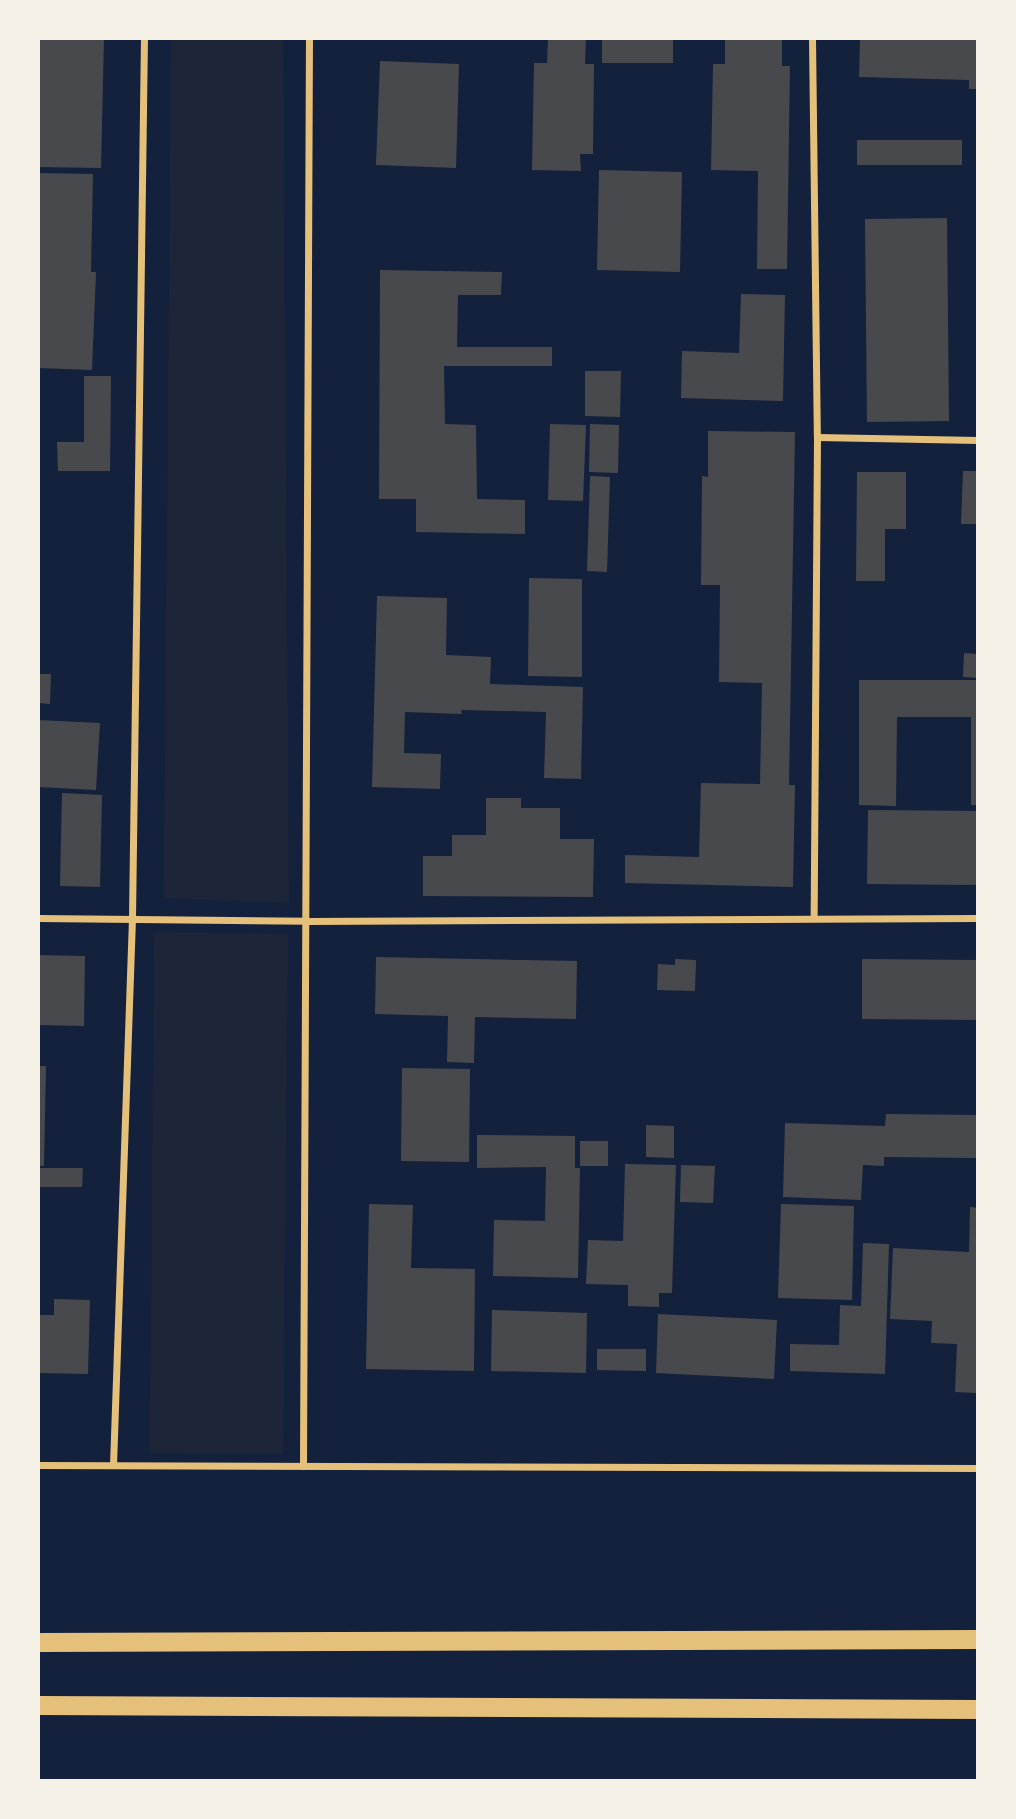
<!DOCTYPE html>
<html>
<head>
<meta charset="utf-8">
<style>
  body { margin:0 }
  #map { position:relative; width:1016px; height:1819px; overflow:hidden; background:#14213d; font-family:Literata,serif }
  div>[style] { position:absolute }
  .green>* { inset:0; background:#1d2539 }
  .building>* { inset:0; background:#48494c }
  .minor>* { height:7px; margin:-3.5px; padding:0 3.5px; transform-origin:3.5px; border-radius:3.5px; background:#e5c07b }
  .trunk>* { height:19px; margin:-9.5px; padding:0 9.5px; transform-origin:9.5px; border-radius:9.5px; background:#e5c07b }
  span { translate:-50% -50%; white-space:nowrap; text-align:center; line-height:1.15; -webkit-text-stroke:7px #f6f1e7; paint-order:stroke }
  .frame { position:absolute; inset:0; border:40px solid #f6f1e7; pointer-events:none }
</style>
</head>
<body>
<div id="map">
  <div class="green">
    <div style="clip-path:polygon(171px 39px,283px 39px,289px 903px,164px 898px)"></div>
    <div style="clip-path:polygon(154px 932px,288px 934px,283px 1454px,150px 1453px)"></div>
  </div>
  <div class="building">
    <div style="clip-path:polygon(38px 38px,104px 38px,101px 168px,38px 167px)"></div>
    <div style="clip-path:polygon(548px 38px,586px 38px,585px 64px,594px 64px,593px 154px,580px 154px,581px 171px,532px 170px,534px 63px,547px 63px)"></div>
    <div style="clip-path:polygon(602px 38px,673px 38px,673px 63px,602px 63px)"></div>
    <div style="clip-path:polygon(725px 38px,782px 38px,782px 66px,790px 66px,787px 269px,757px 269px,758px 171px,711px 170px,713px 64px,725px 64px)"></div>
    <div style="clip-path:polygon(860px 38px,978px 38px,978px 89px,969px 89px,969px 80px,859px 77px)"></div>
    <div style="clip-path:polygon(380px 61px,459px 64px,456px 168px,376px 165px)"></div>
    <div style="clip-path:polygon(857px 140px,962px 140px,962px 165px,857px 165px)"></div>
    <div style="clip-path:polygon(599px 170px,682px 172px,680px 272px,597px 270px)"></div>
    <div style="clip-path:polygon(38px 173px,93px 174px,91px 272px,96px 272px,92px 370px,38px 368px)"></div>
    <div style="clip-path:polygon(947px 218px,949px 421px,867px 422px,865px 219px)"></div>
    <div style="clip-path:polygon(380px 270px,502px 272px,501px 295px,458px 295px,457px 347px,552px 347px,552px 366px,444px 366px,445px 424px,476px 425px,477px 499px,525px 500px,525px 534px,416px 532px,416px 499px,379px 499px)"></div>
    <div style="clip-path:polygon(741px 294px,785px 295px,783px 401px,681px 398px,682px 351px,739px 353px)"></div>
    <div style="clip-path:polygon(585px 371px,621px 371px,620px 417px,585px 416px)"></div>
    <div style="clip-path:polygon(84px 376px,111px 376px,110px 471px,58px 471px,57px 442px,84px 442px)"></div>
    <div style="clip-path:polygon(550px 424px,586px 425px,583px 501px,548px 500px)"></div>
    <div style="clip-path:polygon(590px 424px,619px 425px,618px 473px,589px 472px)"></div>
    <div style="clip-path:polygon(708px 431px,795px 432px,789px 785px,795px 785px,793px 887px,625px 883px,625px 855px,699px 857px,701px 783px,760px 784px,762px 683px,719px 682px,720px 585px,701px 585px,702px 476px,708px 477px)"></div>
    <div style="clip-path:polygon(963px 471px,978px 471px,978px 524px,961px 524px)"></div>
    <div style="clip-path:polygon(857px 472px,906px 472px,906px 529px,885px 529px,885px 581px,856px 581px)"></div>
    <div style="clip-path:polygon(590px 476px,610px 477px,607px 572px,587px 571px)"></div>
    <div style="clip-path:polygon(529px 578px,582px 579px,582px 677px,528px 676px)"></div>
    <div style="clip-path:polygon(377px 596px,447px 598px,446px 655px,491px 657px,490px 684px,583px 687px,581px 779px,544px 778px,546px 712px,461px 710px,462px 714px,405px 712px,404px 753px,441px 754px,440px 789px,372px 787px)"></div>
    <div style="clip-path:polygon(964px 653px,978px 654px,978px 678px,963px 677px)"></div>
    <div style="clip-path:polygon(38px 674px,51px 674px,50px 704px,38px 703px)"></div>
    <div style="clip-path:polygon(859px 680px,978px 680px,978px 805px,971px 805px,971px 717px,897px 717px,896px 806px,859px 805px)"></div>
    <div style="clip-path:polygon(38px 720px,100px 723px,96px 790px,38px 787px)"></div>
    <div style="clip-path:polygon(62px 793px,102px 795px,100px 887px,60px 886px)"></div>
    <div style="clip-path:polygon(486px 798px,521px 798px,521px 808px,560px 808px,560px 839px,594px 839px,593px 897px,423px 896px,423px 856px,452px 856px,452px 835px,486px 835px)"></div>
    <div style="clip-path:polygon(868px 810px,978px 811px,978px 885px,867px 884px)"></div>
    <div style="clip-path:polygon(38px 955px,85px 956px,84px 1026px,38px 1025px)"></div>
    <div style="clip-path:polygon(376px 957px,577px 961px,576px 1019px,475px 1017px,474px 1063px,447px 1062px,448px 1016px,375px 1014px)"></div>
    <div style="clip-path:polygon(675px 959px,696px 960px,695px 991px,657px 990px,658px 964px,675px 965px)"></div>
    <div style="clip-path:polygon(862px 959px,978px 960px,978px 1020px,862px 1019px)"></div>
    <div style="clip-path:polygon(38px 1066px,46px 1066px,44px 1166px,38px 1166px)"></div>
    <div style="clip-path:polygon(402px 1068px,470px 1069px,469px 1162px,401px 1161px)"></div>
    <div style="clip-path:polygon(886px 1114px,978px 1115px,978px 1158px,884px 1157px,884px 1166px,863px 1165px,861px 1200px,783px 1197px,785px 1123px,885px 1126px)"></div>
    <div style="clip-path:polygon(646px 1125px,674px 1126px,674px 1158px,646px 1157px)"></div>
    <div style="clip-path:polygon(477px 1135px,575px 1136px,575px 1168px,580px 1168px,578px 1278px,493px 1276px,494px 1220px,545px 1221px,546px 1167px,477px 1168px)"></div>
    <div style="clip-path:polygon(580px 1141px,608px 1141px,608px 1166px,580px 1166px)"></div>
    <div style="clip-path:polygon(625px 1164px,676px 1165px,672px 1293px,659px 1293px,659px 1307px,628px 1306px,628px 1285px,586px 1284px,588px 1240px,623px 1241px)"></div>
    <div style="clip-path:polygon(681px 1165px,715px 1166px,713px 1203px,680px 1202px)"></div>
    <div style="clip-path:polygon(38px 1168px,83px 1168px,82px 1187px,38px 1187px)"></div>
    <div style="clip-path:polygon(369px 1204px,413px 1205px,411px 1268px,475px 1269px,474px 1371px,366px 1369px)"></div>
    <div style="clip-path:polygon(781px 1204px,854px 1206px,852px 1300px,778px 1298px)"></div>
    <div style="clip-path:polygon(970px 1207px,978px 1208px,976px 1393px,955px 1392px,957px 1344px,931px 1343px,932px 1321px,890px 1319px,893px 1248px,969px 1252px)"></div>
    <div style="clip-path:polygon(863px 1243px,889px 1244px,885px 1374px,790px 1371px,790px 1344px,839px 1345px,840px 1305px,861px 1306px)"></div>
    <div style="clip-path:polygon(54px 1299px,90px 1300px,88px 1374px,38px 1373px,38px 1315px,54px 1315px)"></div>
    <div style="clip-path:polygon(492px 1310px,587px 1313px,586px 1373px,491px 1371px)"></div>
    <div style="clip-path:polygon(658px 1314px,777px 1320px,774px 1379px,656px 1373px)"></div>
    <div style="clip-path:polygon(597px 1349px,646px 1349px,646px 1371px,597px 1370px)"></div>
  </div>
  <div class="minor">
    <div style="left:812px;top:38px;width:399px;rotate:89.3deg"></div>
    <div style="left:817px;top:437px;width:479px;rotate:90.4deg"></div>
    <div style="left:817px;top:437px;width:161px;rotate:1.1deg"></div>
    <div style="left:38px;top:918px;width:269px;rotate:0.6deg"></div>
    <div style="left:307px;top:921px;width:671px;rotate:-0.26deg"></div>
    <div style="left:38px;top:1465px;width:940px;rotate:0.18deg"></div>
    <div style="left:113px;top:1465px;width:547px;rotate:-88.01deg"></div>
    <div style="left:132px;top:918px;width:880px;rotate:-89.22deg"></div>
    <div style="left:303px;top:1466px;width:1428px;rotate:-89.76deg"></div>
  </div>
  <div class="trunk">
    <div style="left:38px;top:1642px;width:940px;rotate:-0.18deg"></div>
    <div style="left:38px;top:1705px;width:940px;rotate:0.24deg"></div>
  </div>
  <div class="frame"></div>
</div>
</body>
</html>
